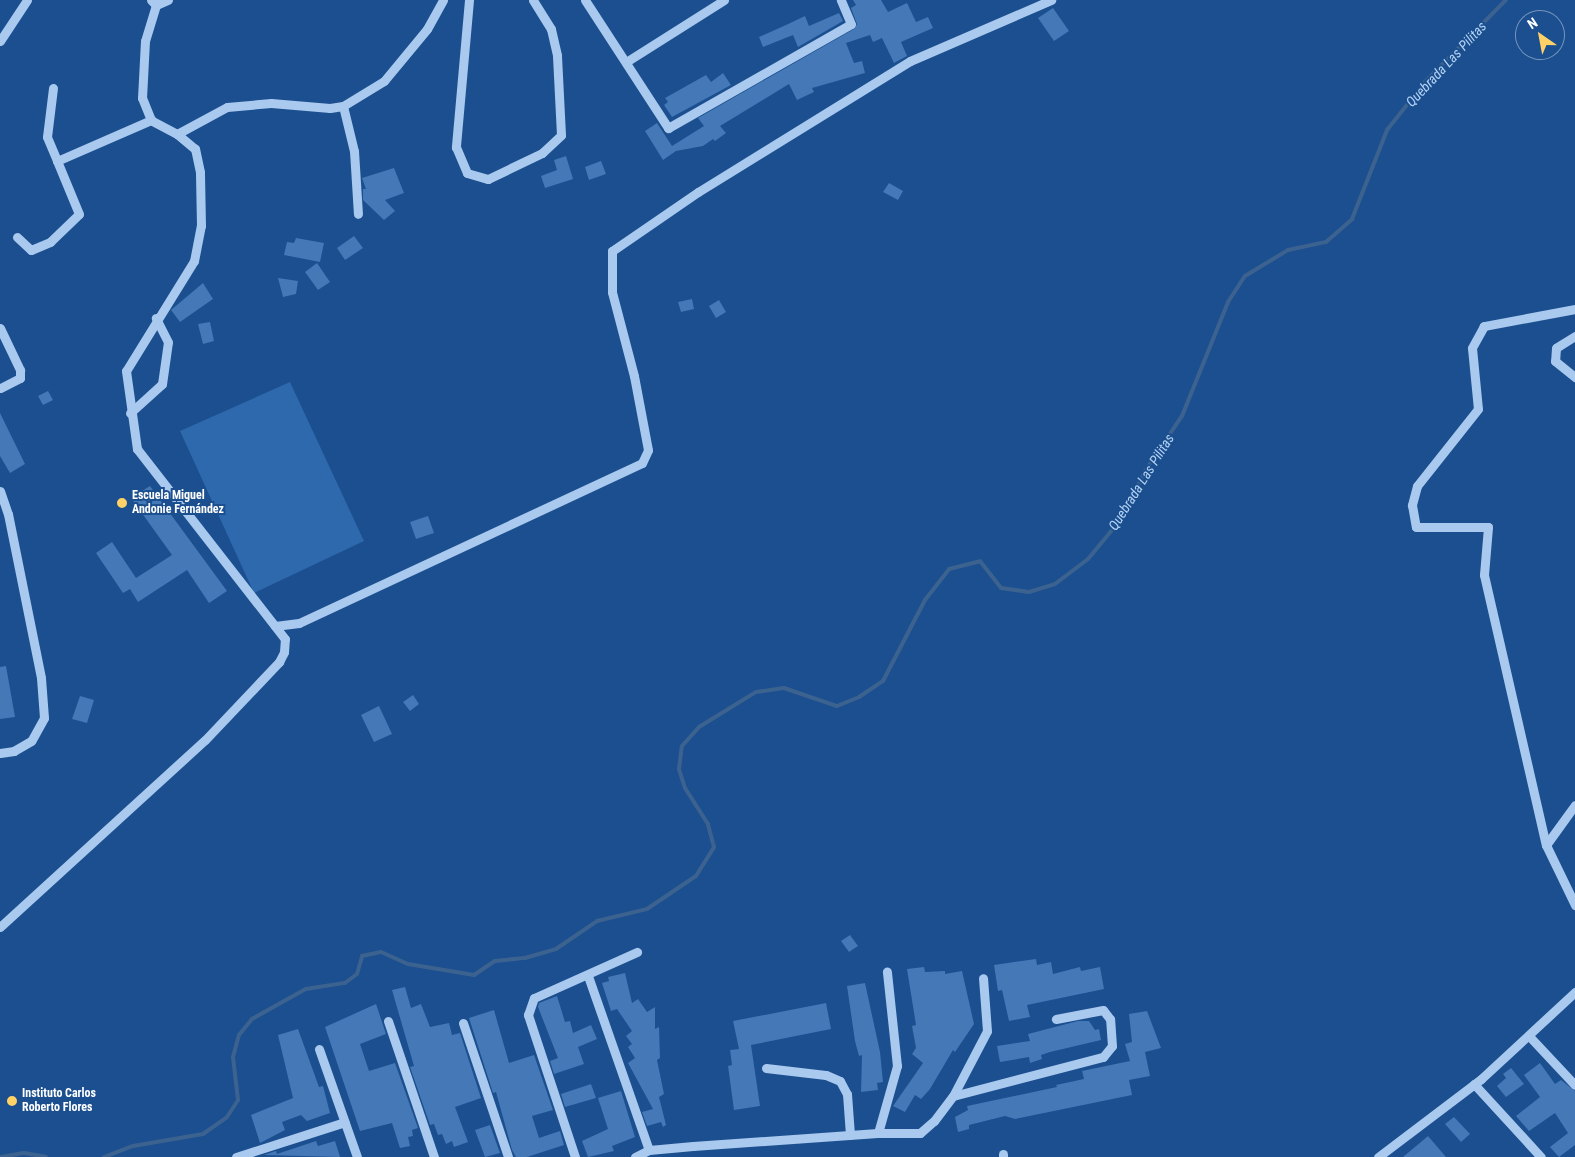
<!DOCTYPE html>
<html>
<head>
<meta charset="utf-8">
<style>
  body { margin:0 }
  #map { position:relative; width:1575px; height:1157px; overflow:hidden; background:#1b4f8f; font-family:"Roboto Condensed",sans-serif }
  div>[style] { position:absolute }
  .green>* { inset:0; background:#2e69ad }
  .stream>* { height:4px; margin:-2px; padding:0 2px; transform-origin:2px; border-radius:2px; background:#3c6290 }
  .building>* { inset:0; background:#4478b7 }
  .minor>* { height:9px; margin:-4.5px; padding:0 4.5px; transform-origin:4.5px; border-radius:4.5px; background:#a9c9ee }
  .dots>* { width:14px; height:14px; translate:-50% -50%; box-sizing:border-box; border:2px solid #1b4f8f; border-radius:50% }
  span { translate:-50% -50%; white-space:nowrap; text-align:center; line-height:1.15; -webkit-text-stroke:4px #1b4f8f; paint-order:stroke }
  .poi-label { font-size:12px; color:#fff; font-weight:700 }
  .left { translate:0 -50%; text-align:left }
  .water-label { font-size:14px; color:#b5d3f5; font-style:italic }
  .north { position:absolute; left:1515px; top:10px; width:50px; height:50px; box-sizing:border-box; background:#1b4f8f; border:1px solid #7695bc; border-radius:50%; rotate:327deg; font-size:14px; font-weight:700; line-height:20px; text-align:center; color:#fff }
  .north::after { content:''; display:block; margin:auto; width:18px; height:22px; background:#ffd166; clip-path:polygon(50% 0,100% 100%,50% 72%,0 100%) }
</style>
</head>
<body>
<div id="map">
  <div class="green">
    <div style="clip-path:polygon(290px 382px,364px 541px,254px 593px,180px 431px)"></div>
  </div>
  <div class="stream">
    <div style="left:1px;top:1157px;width:23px;rotate:-10deg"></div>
    <div style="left:24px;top:1153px;width:22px;rotate:10deg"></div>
    <div style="left:104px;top:1157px;width:31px;rotate:-21deg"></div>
    <div style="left:133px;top:1146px;width:71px;rotate:-9.7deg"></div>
    <div style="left:203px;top:1134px;width:29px;rotate:-35deg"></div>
    <div style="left:227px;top:1117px;width:20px;rotate:-57deg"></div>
    <div style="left:238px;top:1100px;width:43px;rotate:-96.6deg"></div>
    <div style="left:233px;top:1057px;width:23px;rotate:-75deg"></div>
    <div style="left:239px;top:1035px;width:21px;rotate:-51deg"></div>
    <div style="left:252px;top:1019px;width:62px;rotate:-29.1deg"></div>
    <div style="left:306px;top:989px;width:39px;rotate:-9deg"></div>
    <div style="left:345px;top:983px;width:15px;rotate:-37deg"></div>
    <div style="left:357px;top:974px;width:19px;rotate:-74deg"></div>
    <div style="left:362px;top:956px;width:19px;rotate:-12deg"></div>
    <div style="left:381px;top:952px;width:30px;rotate:24deg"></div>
    <div style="left:408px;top:964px;width:67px;rotate:9.5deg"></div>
    <div style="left:474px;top:975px;width:25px;rotate:-34deg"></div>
    <div style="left:495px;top:961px;width:30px;rotate:-6deg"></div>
    <div style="left:525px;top:958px;width:32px;rotate:-16deg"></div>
    <div style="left:556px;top:949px;width:50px;rotate:-34.3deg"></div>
    <div style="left:597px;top:921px;width:51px;rotate:-13.5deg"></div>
    <div style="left:647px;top:909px;width:59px;rotate:-34deg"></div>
    <div style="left:696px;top:876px;width:34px;rotate:-58deg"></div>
    <div style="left:714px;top:847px;width:24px;rotate:-105deg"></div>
    <div style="left:708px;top:824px;width:43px;rotate:-122.6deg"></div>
    <div style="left:685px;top:788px;width:20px;rotate:-108deg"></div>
    <div style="left:679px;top:769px;width:23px;rotate:-83deg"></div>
    <div style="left:682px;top:746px;width:25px;rotate:-48deg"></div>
    <div style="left:699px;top:727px;width:67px;rotate:-31.6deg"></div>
    <div style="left:756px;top:692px;width:28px;rotate:-8deg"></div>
    <div style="left:784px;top:688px;width:56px;rotate:18.8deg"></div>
    <div style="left:837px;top:706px;width:24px;rotate:-22deg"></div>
    <div style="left:859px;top:697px;width:29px;rotate:-34deg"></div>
    <div style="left:883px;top:681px;width:91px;rotate:-62.6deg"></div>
    <div style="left:925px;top:600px;width:39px;rotate:-52deg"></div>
    <div style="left:949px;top:569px;width:32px;rotate:-14deg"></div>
    <div style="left:980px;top:561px;width:34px;rotate:52deg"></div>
    <div style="left:1001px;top:588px;width:28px;rotate:8deg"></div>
    <div style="left:1029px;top:592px;width:27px;rotate:-17deg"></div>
    <div style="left:1055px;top:584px;width:41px;rotate:-37.1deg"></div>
    <div style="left:1088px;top:559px;width:53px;rotate:-50.3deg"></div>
    <div style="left:1122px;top:518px;width:52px;rotate:-63.9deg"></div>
    <div style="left:1145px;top:471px;width:66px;rotate:-56.1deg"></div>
    <div style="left:1182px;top:416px;width:123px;rotate:-68deg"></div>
    <div style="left:1228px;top:302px;width:31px;rotate:-57deg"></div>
    <div style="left:1245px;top:276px;width:50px;rotate:-31.2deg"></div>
    <div style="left:1288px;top:250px;width:39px;rotate:-12deg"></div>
    <div style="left:1326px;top:242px;width:35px;rotate:-41deg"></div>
    <div style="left:1352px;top:219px;width:96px;rotate:-68.5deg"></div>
    <div style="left:1387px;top:130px;width:61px;rotate:-51.6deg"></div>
    <div style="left:1425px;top:82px;width:115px;rotate:-45.4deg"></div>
  </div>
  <div class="building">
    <div style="clip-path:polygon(853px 0,881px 0,888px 12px,907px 3px,916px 22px,928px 17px,933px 28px,901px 42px,907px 56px,894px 63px,882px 38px,873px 42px,870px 35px,846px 43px,854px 63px,862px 61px,865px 73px,812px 88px,814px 92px,797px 100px,789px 84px,720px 126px,726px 133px,715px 141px,713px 139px,703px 146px,676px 151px,663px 160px,645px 131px,657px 123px,672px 146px,704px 126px,698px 118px,854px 29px,857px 24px,851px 8px,856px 5px)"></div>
    <div style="clip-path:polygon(1053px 8px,1069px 31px,1054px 41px,1038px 18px)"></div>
    <div style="clip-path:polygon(839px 13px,843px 21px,798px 47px,793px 35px,763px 47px,759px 37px,786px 25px,805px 16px,809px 26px)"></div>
    <div style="clip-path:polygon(723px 73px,731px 85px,672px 117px,664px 105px,668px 102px,665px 98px,706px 75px,711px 82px)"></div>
    <div style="clip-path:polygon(566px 156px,573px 179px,545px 188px,541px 176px,557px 170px,554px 160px)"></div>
    <div style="clip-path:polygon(601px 161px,606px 174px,589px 180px,585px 167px)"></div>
    <div style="clip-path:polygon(394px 168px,404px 193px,385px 200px,395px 211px,384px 220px,363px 200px,363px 189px,366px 189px,362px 178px)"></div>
    <div style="clip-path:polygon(889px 183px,903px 191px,898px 200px,883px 192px)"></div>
    <div style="clip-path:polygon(354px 236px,363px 248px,345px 260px,337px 248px)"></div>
    <div style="clip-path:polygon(296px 238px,324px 243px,320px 262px,284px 255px,287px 242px,294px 243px)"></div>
    <div style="clip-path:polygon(317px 263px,330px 282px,318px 290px,305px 272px)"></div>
    <div style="clip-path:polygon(278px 278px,298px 281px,296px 294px,283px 297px)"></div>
    <div style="clip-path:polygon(203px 283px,213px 299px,180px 322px,171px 310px)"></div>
    <div style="clip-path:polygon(692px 299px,694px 309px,681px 312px,678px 302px)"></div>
    <div style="clip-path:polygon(719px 300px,726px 312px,716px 318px,709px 306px)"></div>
    <div style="clip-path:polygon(210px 322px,214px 341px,203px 344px,198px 324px)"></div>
    <div style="clip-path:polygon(48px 391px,53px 400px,43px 405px,38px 396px)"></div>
    <div style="clip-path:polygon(0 413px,25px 464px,10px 473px,0 456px)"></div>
    <div style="clip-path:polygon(150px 486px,227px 591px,209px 603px,187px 570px,138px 602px,130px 589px,123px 593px,96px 553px,112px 542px,136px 578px,172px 555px,131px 498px)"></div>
    <div style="clip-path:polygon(428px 516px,434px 533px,416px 539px,410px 522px)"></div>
    <div style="clip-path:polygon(6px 666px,15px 717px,0 719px,0 667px)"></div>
    <div style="clip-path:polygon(413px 695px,419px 704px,410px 711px,403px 702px)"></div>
    <div style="clip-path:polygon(80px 696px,94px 700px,87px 723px,72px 719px)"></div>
    <div style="clip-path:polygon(379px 706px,392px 734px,374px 742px,361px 715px)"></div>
    <div style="clip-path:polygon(850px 935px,858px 946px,849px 952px,841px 941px)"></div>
    <div style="clip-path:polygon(1036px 959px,1037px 965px,1051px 962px,1053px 974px,1080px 967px,1081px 971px,1100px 967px,1104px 989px,1027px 1005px,1030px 1017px,1009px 1021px,1002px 990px,998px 991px,994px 965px)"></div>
    <div style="clip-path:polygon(924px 967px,925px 972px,945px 971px,945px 974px,962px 971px,974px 1024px,955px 1052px,953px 1050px,930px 1089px,921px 1099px,915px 1095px,905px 1112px,893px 1106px,923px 1063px,912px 1054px,916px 1048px,912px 1026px,916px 1025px,907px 969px)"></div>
    <div style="clip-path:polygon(625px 973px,632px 1003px,638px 999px,647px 1012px,655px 1007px,655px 1029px,659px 1027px,660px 1058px,657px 1060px,664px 1094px,659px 1097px,666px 1125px,663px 1127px,661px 1122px,647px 1126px,642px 1112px,653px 1109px,628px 1063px,635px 1058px,628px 1047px,632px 1044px,626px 1036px,632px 1031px,617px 1009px,611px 1011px,602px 983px,609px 981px,608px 977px)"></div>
    <div style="clip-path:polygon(865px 983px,880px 1052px,883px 1082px,877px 1083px,878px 1090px,861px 1092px,862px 1055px,859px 1056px,855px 1041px,847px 986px)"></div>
    <div style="clip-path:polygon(405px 987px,411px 1008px,421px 1004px,430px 1027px,449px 1023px,452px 1035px,460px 1033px,481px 1098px,455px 1107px,468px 1142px,454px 1147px,452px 1141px,446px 1144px,442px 1134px,438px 1135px,434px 1124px,430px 1125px,410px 1067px,414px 1066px,392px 990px)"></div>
    <div style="clip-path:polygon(557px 996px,565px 1022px,570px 1021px,573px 1033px,591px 1025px,597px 1039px,578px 1047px,584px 1064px,554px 1074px,550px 1061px,558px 1058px,538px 1007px,539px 1003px)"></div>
    <div style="clip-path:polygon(826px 1003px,831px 1029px,751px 1045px,760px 1106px,734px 1110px,728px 1066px,732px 1065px,730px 1050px,739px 1049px,733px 1021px)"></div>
    <div style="clip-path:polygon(376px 1004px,386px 1034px,360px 1044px,369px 1071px,395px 1063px,418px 1128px,412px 1130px,413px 1136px,408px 1137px,410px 1146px,400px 1148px,392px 1123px,360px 1131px,325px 1027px)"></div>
    <div style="clip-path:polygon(494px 1010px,509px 1063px,534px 1055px,553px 1110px,532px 1116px,539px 1138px,560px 1131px,564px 1145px,527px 1157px,516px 1157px,512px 1150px,496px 1092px,493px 1093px,469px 1018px)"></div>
    <div style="clip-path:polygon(1147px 1011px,1161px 1048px,1145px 1052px,1150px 1076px,1129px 1080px,1132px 1095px,1015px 1119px,1005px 1116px,969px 1125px,969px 1129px,958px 1132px,955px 1117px,968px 1110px,967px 1106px,1057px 1087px,1056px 1085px,1084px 1079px,1082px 1071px,1130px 1061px,1125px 1044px,1132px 1042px,1129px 1014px)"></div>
    <div style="clip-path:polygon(1078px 1021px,1089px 1021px,1095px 1030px,1099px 1029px,1101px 1040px,1050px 1052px,1041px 1055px,1042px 1059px,1030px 1063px,1029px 1057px,1000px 1062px,997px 1046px,1030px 1041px,1028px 1034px)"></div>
    <div style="clip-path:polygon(298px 1029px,319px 1087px,323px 1086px,330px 1113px,307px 1121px,301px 1115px,282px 1122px,285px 1130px,260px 1143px,251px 1115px,293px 1098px,278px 1035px)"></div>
    <div style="clip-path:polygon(1540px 1063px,1555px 1084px,1561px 1080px,1575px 1091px,1575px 1145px,1559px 1157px,1550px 1147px,1568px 1133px,1555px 1113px,1529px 1131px,1516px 1116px,1540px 1097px,1524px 1075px)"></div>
    <div style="clip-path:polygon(1511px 1068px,1524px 1084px,1506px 1097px,1497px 1086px,1506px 1078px,1503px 1074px)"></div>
    <div style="clip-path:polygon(591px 1084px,596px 1098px,565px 1107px,561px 1094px)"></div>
    <div style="clip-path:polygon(621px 1091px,635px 1137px,612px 1146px,614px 1151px,588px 1157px,582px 1141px,608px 1129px,598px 1098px)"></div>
    <div style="clip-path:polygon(1454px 1117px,1470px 1134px,1461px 1142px,1445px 1124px)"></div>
    <div style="clip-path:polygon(490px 1125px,500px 1153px,485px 1157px,475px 1130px)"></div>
    <div style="clip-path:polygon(1428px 1136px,1446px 1157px,1403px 1157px)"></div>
    <div style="clip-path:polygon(316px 1141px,318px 1146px,335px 1141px,340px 1157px,264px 1155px,276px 1151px,277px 1154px)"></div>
  </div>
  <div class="minor">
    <div style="left:469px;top:0;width:148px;rotate:95.1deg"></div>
    <div style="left:456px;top:147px;width:28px;rotate:67deg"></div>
    <div style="left:467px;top:173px;width:22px;rotate:16deg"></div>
    <div style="left:488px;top:179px;width:60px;rotate:-25.7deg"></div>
    <div style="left:542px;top:153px;width:26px;rotate:-43deg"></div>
    <div style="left:561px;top:135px;width:80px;rotate:-92.9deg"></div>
    <div style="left:557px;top:55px;width:27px;rotate:-103deg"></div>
    <div style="left:551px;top:29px;width:34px;rotate:-122deg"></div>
    <div style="left:585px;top:0;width:153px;rotate:57deg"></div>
    <div style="left:668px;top:128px;width:210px;rotate:-29.6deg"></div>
    <div style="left:851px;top:24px;width:26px;rotate:-113deg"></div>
    <div style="left:156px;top:5px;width:13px;rotate:-23deg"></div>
    <div style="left:0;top:41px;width:49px;rotate:-56.6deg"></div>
    <div style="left:626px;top:62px;width:116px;rotate:-32.3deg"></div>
    <div style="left:53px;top:88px;width:49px;rotate:97deg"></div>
    <div style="left:47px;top:137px;width:26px;rotate:67deg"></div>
    <div style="left:343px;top:106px;width:46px;rotate:76.3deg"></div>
    <div style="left:354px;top:151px;width:63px;rotate:86.4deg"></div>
    <div style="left:177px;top:134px;width:57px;rotate:-28.4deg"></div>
    <div style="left:227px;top:107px;width:44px;rotate:-5.2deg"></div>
    <div style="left:271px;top:103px;width:59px;rotate:4.8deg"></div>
    <div style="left:330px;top:108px;width:13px;rotate:-9deg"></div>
    <div style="left:343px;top:106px;width:48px;rotate:-31.4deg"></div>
    <div style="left:384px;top:81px;width:67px;rotate:-50.4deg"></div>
    <div style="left:427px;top:29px;width:33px;rotate:-61deg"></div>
    <div style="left:17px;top:237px;width:19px;rotate:43deg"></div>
    <div style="left:31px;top:250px;width:21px;rotate:-23deg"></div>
    <div style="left:50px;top:242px;width:40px;rotate:-44deg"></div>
    <div style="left:79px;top:214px;width:57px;rotate:-112.5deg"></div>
    <div style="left:57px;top:161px;width:103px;rotate:-23.6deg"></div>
    <div style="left:1575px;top:309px;width:93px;rotate:169.4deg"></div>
    <div style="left:1484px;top:326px;width:25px;rotate:119deg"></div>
    <div style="left:1472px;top:348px;width:61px;rotate:84.4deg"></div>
    <div style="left:1478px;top:409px;width:98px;rotate:128.4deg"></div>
    <div style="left:1417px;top:486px;width:20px;rotate:105deg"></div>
    <div style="left:1412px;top:505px;width:22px;rotate:80deg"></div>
    <div style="left:1416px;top:527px;width:72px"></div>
    <div style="left:1488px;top:527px;width:48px;rotate:94.8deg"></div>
    <div style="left:1484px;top:575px;width:277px;rotate:77.1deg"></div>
    <div style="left:1546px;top:845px;width:67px;rotate:64.2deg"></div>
    <div style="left:0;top:328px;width:47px;rotate:64.5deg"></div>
    <div style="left:20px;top:370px;width:8px;rotate:90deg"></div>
    <div style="left:20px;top:378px;width:22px;rotate:153deg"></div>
    <div style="left:1575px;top:336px;width:22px;rotate:148deg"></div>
    <div style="left:1556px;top:348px;width:13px;rotate:94deg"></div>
    <div style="left:1555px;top:361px;width:26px;rotate:39deg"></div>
    <div style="left:130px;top:413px;width:43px;rotate:-42.2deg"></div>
    <div style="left:162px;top:384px;width:42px;rotate:-81.9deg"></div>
    <div style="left:168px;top:342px;width:27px;rotate:-117deg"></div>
    <div style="left:0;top:491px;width:24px;rotate:71deg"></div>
    <div style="left:8px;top:514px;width:167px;rotate:78.6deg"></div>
    <div style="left:41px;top:678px;width:40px;rotate:85.7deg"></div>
    <div style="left:44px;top:718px;width:26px;rotate:119deg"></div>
    <div style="left:31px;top:741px;width:20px;rotate:150deg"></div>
    <div style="left:14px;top:751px;width:14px;rotate:172deg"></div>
    <div style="left:275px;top:626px;width:24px;rotate:-7deg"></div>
    <div style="left:299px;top:623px;width:378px;rotate:-25deg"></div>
    <div style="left:642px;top:463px;width:14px;rotate:-65deg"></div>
    <div style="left:648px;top:450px;width:75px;rotate:-100.7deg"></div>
    <div style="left:634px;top:376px;width:87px;rotate:-104.7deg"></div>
    <div style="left:612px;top:292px;width:41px;rotate:-90deg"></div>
    <div style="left:612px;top:251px;width:104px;rotate:-34.5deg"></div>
    <div style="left:698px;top:192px;width:249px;rotate:-31.7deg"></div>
    <div style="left:910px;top:61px;width:154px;rotate:-23.4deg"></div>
    <div style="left:1546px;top:845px;width:49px;rotate:-54.1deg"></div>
    <div style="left:0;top:927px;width:277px;rotate:-42.4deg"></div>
    <div style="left:205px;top:740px;width:108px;rotate:-46.5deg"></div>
    <div style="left:279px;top:662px;width:11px;rotate:-63deg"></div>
    <div style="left:284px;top:652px;width:13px;rotate:-86deg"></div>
    <div style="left:285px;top:639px;width:241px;rotate:-127.9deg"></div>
    <div style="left:137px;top:449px;width:79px;rotate:-98deg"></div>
    <div style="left:126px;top:371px;width:129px;rotate:-58.3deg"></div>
    <div style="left:194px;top:261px;width:36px;rotate:-79deg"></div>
    <div style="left:201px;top:226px;width:54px;rotate:-91.1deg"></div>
    <div style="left:200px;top:172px;width:24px;rotate:-102deg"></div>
    <div style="left:195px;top:149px;width:23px;rotate:-140deg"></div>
    <div style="left:177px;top:134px;width:30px;rotate:-152deg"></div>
    <div style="left:151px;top:120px;width:24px;rotate:-112deg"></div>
    <div style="left:142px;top:98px;width:57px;rotate:-87deg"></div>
    <div style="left:145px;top:41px;width:38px;rotate:-73deg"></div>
    <div style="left:156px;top:5px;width:7px;rotate:-135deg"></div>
    <div style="left:588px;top:976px;width:184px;rotate:70.7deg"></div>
    <div style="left:388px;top:1021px;width:144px;rotate:71.3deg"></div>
    <div style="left:463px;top:1023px;width:141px;rotate:71.4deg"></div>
    <div style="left:1529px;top:1036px;width:67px;rotate:46.8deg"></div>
    <div style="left:319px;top:1049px;width:114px;rotate:70.6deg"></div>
    <div style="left:766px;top:1068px;width:60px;rotate:6.7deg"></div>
    <div style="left:826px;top:1075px;width:15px;rotate:23deg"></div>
    <div style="left:840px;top:1081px;width:15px;rotate:62deg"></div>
    <div style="left:847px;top:1094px;width:41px;rotate:85.8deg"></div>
    <div style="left:1474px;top:1084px;width:99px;rotate:47.5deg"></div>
    <div style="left:953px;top:1096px;width:155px;rotate:-14.6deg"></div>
    <div style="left:1103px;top:1057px;width:14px;rotate:-51deg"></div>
    <div style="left:1112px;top:1046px;width:27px;rotate:-94deg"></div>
    <div style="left:1110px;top:1019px;width:11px;rotate:-128deg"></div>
    <div style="left:1103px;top:1010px;width:48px;rotate:169.2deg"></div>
    <div style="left:878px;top:1133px;width:70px;rotate:-74.2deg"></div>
    <div style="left:897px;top:1066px;width:95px;rotate:-96.1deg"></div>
    <div style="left:1003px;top:1154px;width:3px;rotate:90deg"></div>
    <div style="left:236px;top:1157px;width:114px;rotate:-17.8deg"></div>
    <div style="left:575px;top:1157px;width:150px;rotate:-108.3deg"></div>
    <div style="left:528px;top:1015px;width:18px;rotate:-71deg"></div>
    <div style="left:534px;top:998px;width:113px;rotate:-24.1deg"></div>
    <div style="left:635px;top:1157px;width:16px;rotate:-27deg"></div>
    <div style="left:649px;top:1150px;width:44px;rotate:-5.2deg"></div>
    <div style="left:693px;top:1146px;width:185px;rotate:-4deg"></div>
    <div style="left:878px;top:1133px;width:42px"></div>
    <div style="left:920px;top:1133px;width:18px;rotate:-41deg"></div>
    <div style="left:934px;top:1121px;width:31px;rotate:-53deg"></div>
    <div style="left:953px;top:1096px;width:73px;rotate:-62.4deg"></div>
    <div style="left:987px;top:1031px;width:53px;rotate:-94.3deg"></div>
    <div style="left:1378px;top:1157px;width:129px;rotate:-37.1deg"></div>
    <div style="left:1481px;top:1079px;width:128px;rotate:-42.8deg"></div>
  </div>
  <div class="dots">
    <div style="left:122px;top:503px;background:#ffd166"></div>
    <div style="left:12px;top:1101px;background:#ffd166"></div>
  </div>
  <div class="poi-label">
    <span class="left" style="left:132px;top:503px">Escuela Miguel<br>Andonie Fernández</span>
    <span class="left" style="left:22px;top:1101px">Instituto Carlos<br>Roberto Flores</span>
  </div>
  <div class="water-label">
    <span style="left:1446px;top:64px;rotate:-47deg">Quebrada Las Pilitas</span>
    <span style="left:1141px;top:482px;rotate:-58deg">Quebrada Las Pilitas</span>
  </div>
  <div class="north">N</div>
</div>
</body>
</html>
